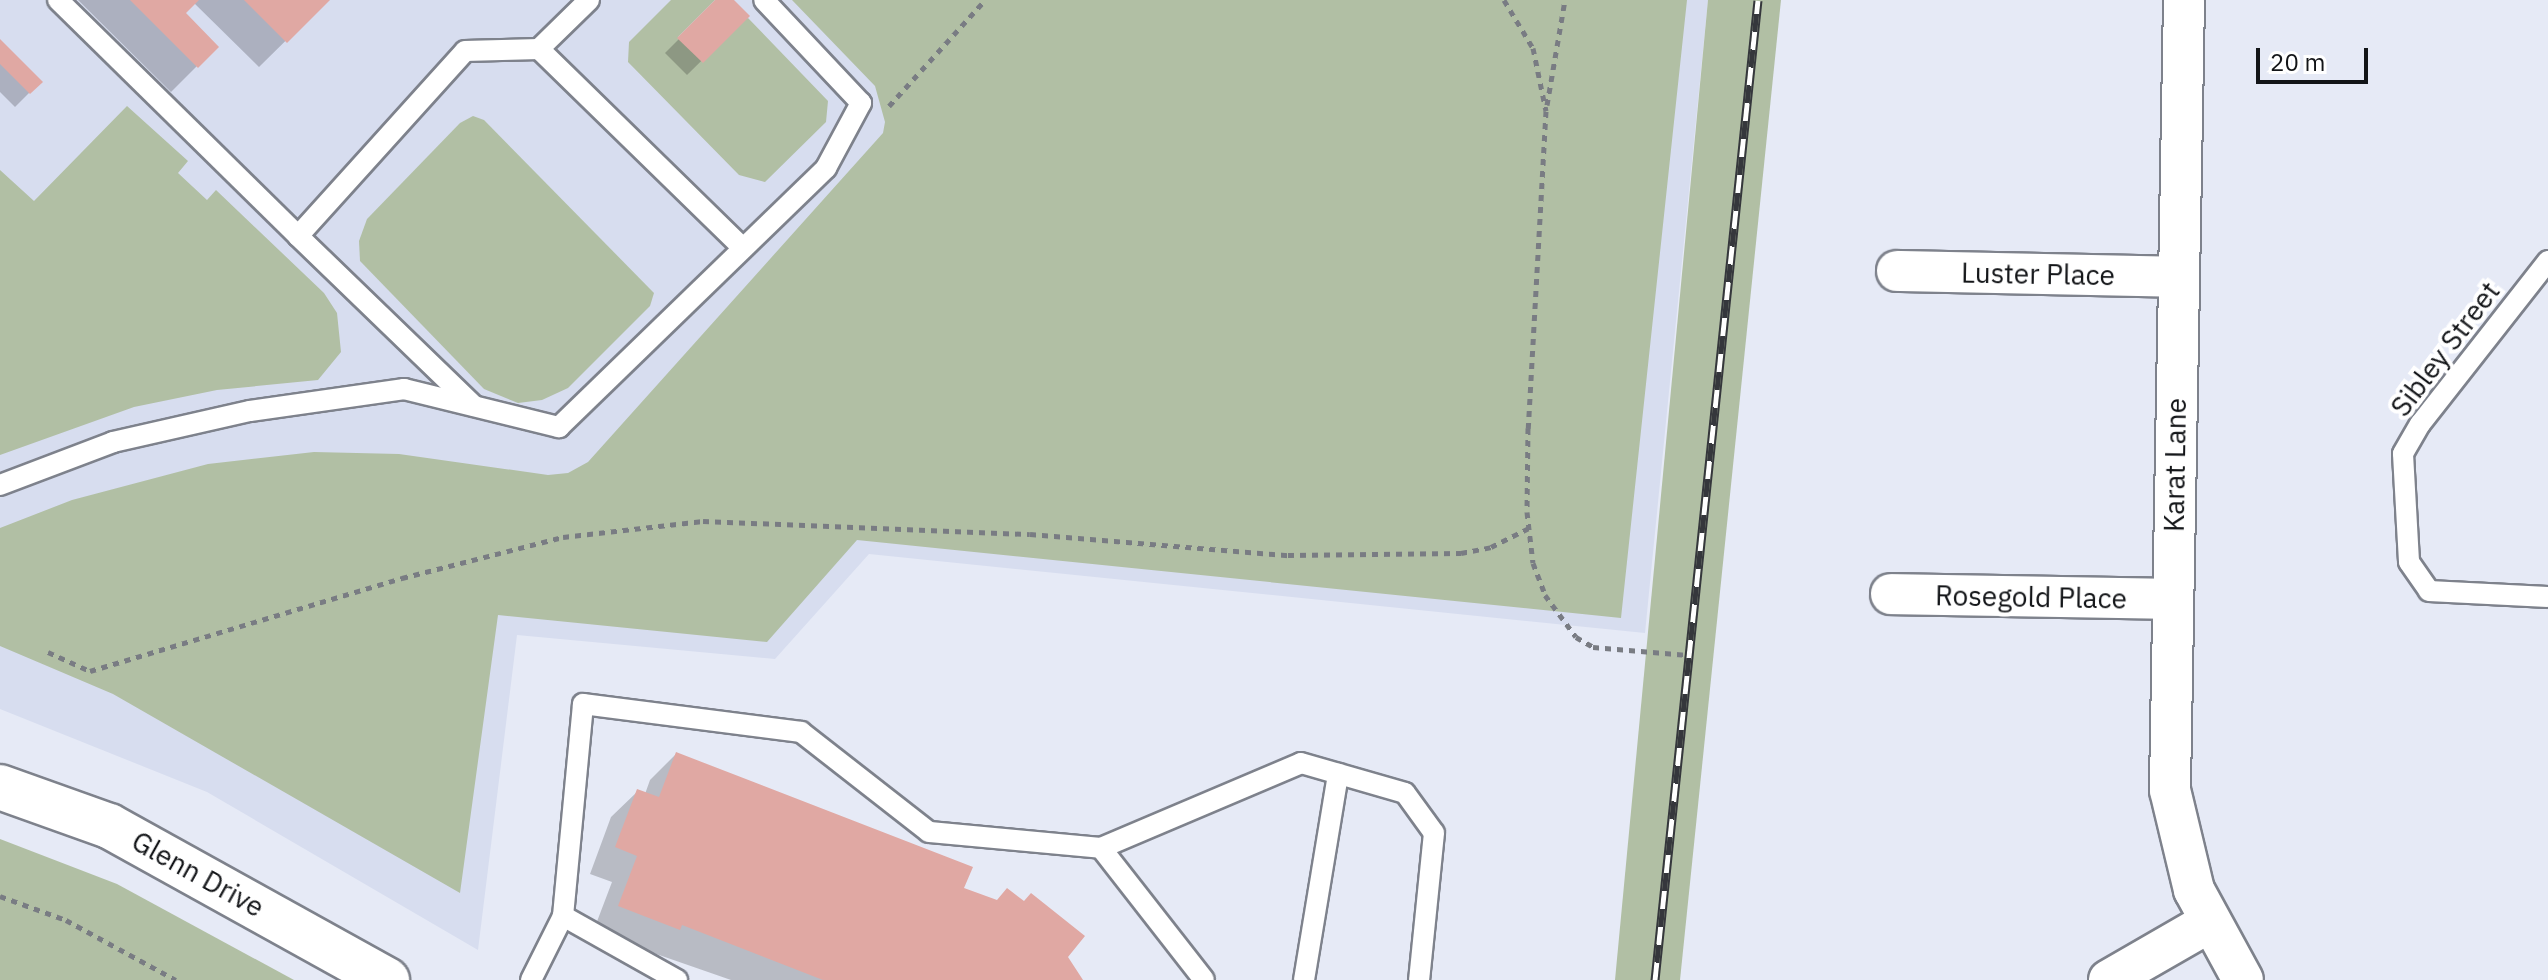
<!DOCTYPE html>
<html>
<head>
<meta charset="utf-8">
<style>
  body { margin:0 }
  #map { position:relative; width:2548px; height:980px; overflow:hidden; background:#e6eaf6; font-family:"IBM Plex Sans",sans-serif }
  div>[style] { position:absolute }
  .built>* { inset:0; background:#d7ddef }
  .green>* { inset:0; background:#b1bfa4 }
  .shadow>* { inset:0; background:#0003 }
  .building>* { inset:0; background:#e0a8a3 }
  .path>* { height:5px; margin-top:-2.5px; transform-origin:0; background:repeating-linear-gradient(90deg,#797c83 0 6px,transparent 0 12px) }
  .roads { filter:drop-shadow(2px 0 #7e828c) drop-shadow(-2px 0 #7e828c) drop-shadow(0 2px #7e828c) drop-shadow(0 -2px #7e828c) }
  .service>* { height:20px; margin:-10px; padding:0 10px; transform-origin:10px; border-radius:10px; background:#fff }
  .minor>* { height:40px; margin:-20px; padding:0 20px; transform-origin:20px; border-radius:20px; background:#fff }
  .tertiary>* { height:44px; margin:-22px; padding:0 22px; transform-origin:22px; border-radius:22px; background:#fff }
  .rail>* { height:9px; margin-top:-4.5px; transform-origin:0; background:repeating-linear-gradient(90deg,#fff 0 18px,#35373c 0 36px); box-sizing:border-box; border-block:2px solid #35373c }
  span { translate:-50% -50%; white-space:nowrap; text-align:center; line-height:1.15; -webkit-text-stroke:8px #fff; paint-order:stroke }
  .street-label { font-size:28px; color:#131518 }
  .scale { position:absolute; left:2256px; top:48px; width:112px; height:36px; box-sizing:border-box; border:4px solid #131518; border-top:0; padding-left:10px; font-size:24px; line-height:28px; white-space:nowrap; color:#131518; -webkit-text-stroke:6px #fff; paint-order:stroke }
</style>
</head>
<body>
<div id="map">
  <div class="built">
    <div style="clip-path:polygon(0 0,1708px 0,1645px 633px,869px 554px,775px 659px,517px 635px,478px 950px,207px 792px,0 709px)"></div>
  </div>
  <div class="green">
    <div style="clip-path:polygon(671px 0,715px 0,678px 37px,748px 18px,828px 101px,826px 122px,765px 182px,739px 175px,628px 62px,629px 42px)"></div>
    <div style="clip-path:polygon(792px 0,1687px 0,1621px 618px,857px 540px,767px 642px,498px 615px,460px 893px,113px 694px,0 646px,0 528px,72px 500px,208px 464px,314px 452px,399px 454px,548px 475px,568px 473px,588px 462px,883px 133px,885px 122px,875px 86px)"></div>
    <div style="clip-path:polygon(1708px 0,1781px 0,1680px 980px,1615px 980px)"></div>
    <div style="clip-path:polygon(127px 106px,188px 161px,178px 173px,207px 200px,216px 190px,324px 293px,337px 313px,341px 352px,318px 380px,217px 390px,134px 407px,0 455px,0 170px,34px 201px)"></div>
    <div style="clip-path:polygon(473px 116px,484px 120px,654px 293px,650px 306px,568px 388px,542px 400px,518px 403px,484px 389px,360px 261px,359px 241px,367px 219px,460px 123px)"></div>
    <div style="clip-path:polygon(0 839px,117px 884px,294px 980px,0 980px)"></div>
  </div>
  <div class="shadow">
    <div style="clip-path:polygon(78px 0,327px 0,259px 67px,194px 3px,183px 13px,216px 47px,171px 92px)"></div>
    <div style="clip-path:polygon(718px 0,731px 0,747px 16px,687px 75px,665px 53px)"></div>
    <div style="clip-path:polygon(0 42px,40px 82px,15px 107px,0 92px)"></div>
    <div style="clip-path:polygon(676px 754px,962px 889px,1065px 957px,1080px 980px,731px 980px,593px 932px,612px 882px,590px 874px,611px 817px,638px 791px,645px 794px,650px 780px)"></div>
  </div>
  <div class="building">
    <div style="clip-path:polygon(130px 0,199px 0,186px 13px,219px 47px,198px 68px)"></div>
    <div style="clip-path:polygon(244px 0,330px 0,287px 43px)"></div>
    <div style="clip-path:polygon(715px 0,734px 0,750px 16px,703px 63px,677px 38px)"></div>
    <div style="clip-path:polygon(0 39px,43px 82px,30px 94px,0 64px)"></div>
    <div style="clip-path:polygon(676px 752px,973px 867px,964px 888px,997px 900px,1007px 888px,1024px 901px,1031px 893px,1085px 936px,1068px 957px,1083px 980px,823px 980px,682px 925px,680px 930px,618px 906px,637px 856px,615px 847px,637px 789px,659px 797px)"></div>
  </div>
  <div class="path">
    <div style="left:1504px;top:0;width:56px;rotate:58.9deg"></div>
    <div style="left:1533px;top:48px;width:64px;rotate:78.3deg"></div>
    <div style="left:1546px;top:111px;width:318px;rotate:93.2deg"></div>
    <div style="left:1528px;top:428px;width:84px;rotate:90.7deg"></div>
    <div style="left:1527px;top:512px;width:51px;rotate:83.3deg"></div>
    <div style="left:1533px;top:563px;width:34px;rotate:69deg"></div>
    <div style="left:1545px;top:595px;width:52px;rotate:53.6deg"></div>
    <div style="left:1576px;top:637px;width:20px;rotate:30deg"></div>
    <div style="left:1593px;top:647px;width:95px;rotate:4.8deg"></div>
    <div style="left:1547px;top:105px;width:107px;rotate:-80.3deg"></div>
    <div style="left:889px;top:106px;width:143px;rotate:-47.8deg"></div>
    <div style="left:48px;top:652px;width:46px;rotate:24.3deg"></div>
    <div style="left:90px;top:671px;width:326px;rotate:-16.6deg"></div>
    <div style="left:402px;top:578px;width:166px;rotate:-14.3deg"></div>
    <div style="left:563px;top:537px;width:141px;rotate:-6.5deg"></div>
    <div style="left:703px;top:521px;width:327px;rotate:2.3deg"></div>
    <div style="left:1030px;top:534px;width:259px;rotate:4.7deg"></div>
    <div style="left:1288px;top:555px;width:173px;rotate:-0.7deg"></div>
    <div style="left:1461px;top:553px;width:31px;rotate:-11deg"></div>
    <div style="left:1491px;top:547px;width:42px;rotate:-26.6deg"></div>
    <div style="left:0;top:896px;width:70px;rotate:20deg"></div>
    <div style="left:66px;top:920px;width:125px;rotate:28.6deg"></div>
  </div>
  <div class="roads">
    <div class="service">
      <div style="left:58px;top:0;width:337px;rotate:44.5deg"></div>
      <div style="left:589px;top:0;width:70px;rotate:135.6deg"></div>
      <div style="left:539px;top:49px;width:285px;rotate:44.3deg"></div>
      <div style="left:2548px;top:261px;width:207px;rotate:128.1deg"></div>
      <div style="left:2420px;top:424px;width:34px;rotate:120deg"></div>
      <div style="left:2403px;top:454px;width:108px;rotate:86.8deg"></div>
      <div style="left:2409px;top:562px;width:35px;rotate:55deg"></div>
      <div style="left:2429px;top:591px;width:119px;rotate:2.9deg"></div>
      <div style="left:474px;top:406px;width:245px;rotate:-136deg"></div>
      <div style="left:298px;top:236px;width:249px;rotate:-47.9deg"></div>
      <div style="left:465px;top:51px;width:74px;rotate:-1.5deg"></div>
      <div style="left:0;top:485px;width:121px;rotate:-20.8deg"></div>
      <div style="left:113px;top:442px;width:140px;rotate:-12.8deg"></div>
      <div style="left:250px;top:411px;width:156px;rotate:-8.1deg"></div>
      <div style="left:404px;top:389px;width:160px;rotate:13.8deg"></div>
      <div style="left:559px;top:427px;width:372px;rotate:-44.1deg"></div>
      <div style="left:826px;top:168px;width:74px;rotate:-61.7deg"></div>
      <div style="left:861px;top:103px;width:141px;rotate:-133.3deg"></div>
      <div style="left:1101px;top:848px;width:167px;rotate:52deg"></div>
      <div style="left:563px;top:916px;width:213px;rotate:-84.6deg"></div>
      <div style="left:583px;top:704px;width:220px;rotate:7.3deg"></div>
      <div style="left:801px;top:732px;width:162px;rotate:38deg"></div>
      <div style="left:929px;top:832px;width:173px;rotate:5.3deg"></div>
      <div style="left:1101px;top:848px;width:217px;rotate:-23deg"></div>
      <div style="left:1301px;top:763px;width:108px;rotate:16.1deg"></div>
      <div style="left:1405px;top:793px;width:49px;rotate:54.1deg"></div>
      <div style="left:1434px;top:833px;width:148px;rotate:95.8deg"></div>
      <div style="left:531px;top:980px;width:72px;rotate:-63.4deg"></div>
      <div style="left:563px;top:916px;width:131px;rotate:29.3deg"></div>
      <div style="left:1304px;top:980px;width:209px;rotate:-80.6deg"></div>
    </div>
    <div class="minor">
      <div style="left:2184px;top:0;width:790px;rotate:91.02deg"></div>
      <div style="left:2170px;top:790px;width:103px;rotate:76.5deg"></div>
      <div style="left:2194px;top:890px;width:102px;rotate:61.4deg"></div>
      <div style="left:1897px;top:271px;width:281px;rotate:1.2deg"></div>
      <div style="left:1891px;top:594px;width:281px;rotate:1deg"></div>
      <div style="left:2109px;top:980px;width:116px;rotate:-29.9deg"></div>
    </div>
    <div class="tertiary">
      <div style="left:0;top:787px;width:116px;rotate:19.7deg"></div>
      <div style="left:109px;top:826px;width:318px;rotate:29deg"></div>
    </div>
  </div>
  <div class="rail">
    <div style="left:1655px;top:980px;width:985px;rotate:-84deg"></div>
  </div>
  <div class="street-label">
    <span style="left:2038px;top:274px;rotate:1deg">Luster Place</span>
    <span style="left:2445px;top:349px;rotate:-53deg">Sibley Street</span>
    <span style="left:2175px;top:465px;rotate:-89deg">Karat Lane</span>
    <span style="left:2031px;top:597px;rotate:1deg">Rosegold Place</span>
    <span style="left:198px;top:874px;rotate:29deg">Glenn Drive</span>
  </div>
  <div class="scale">20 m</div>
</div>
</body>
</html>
